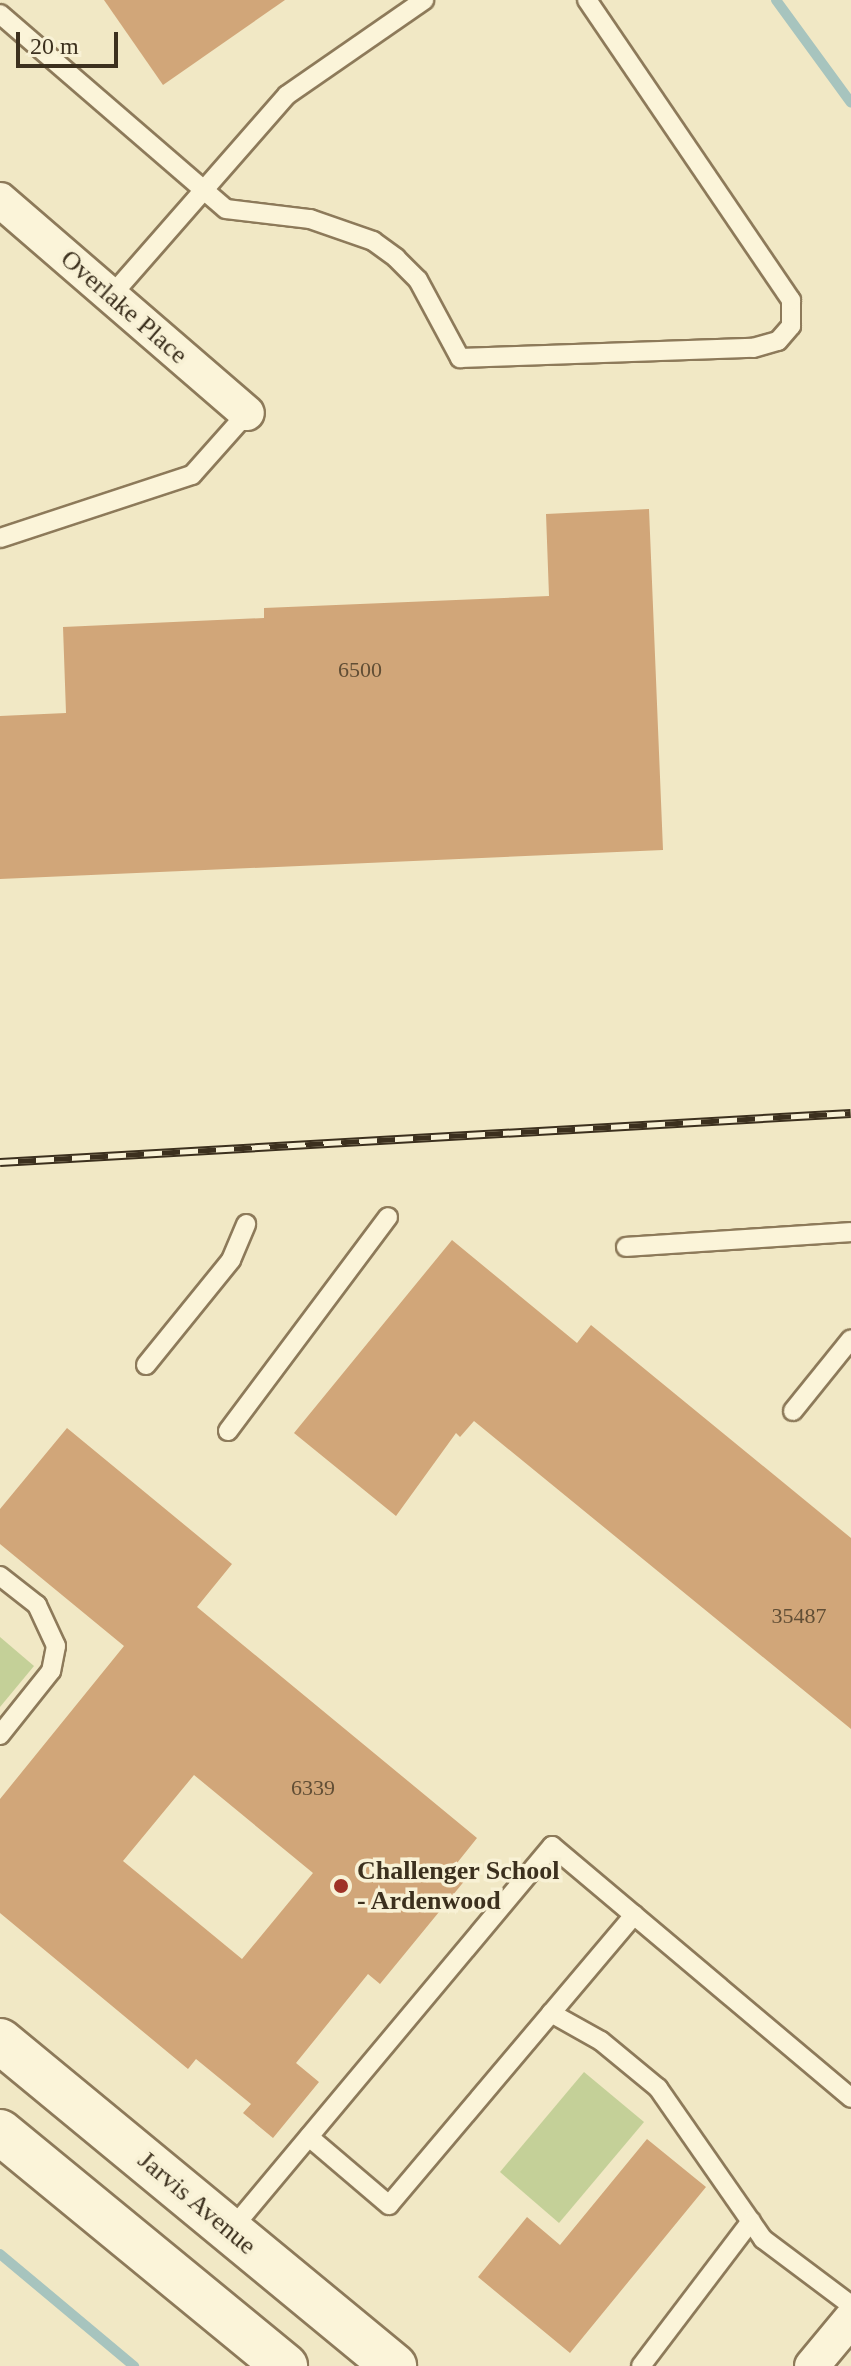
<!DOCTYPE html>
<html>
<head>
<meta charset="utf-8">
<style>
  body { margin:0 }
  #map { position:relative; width:851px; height:2366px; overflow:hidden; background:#f1e8c5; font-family:"Times New Roman",serif }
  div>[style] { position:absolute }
  .green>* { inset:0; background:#c4d098 }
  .stream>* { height:10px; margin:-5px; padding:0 5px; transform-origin:5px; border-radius:5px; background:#a7c4be }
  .building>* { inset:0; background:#d1a679 }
  .roads { filter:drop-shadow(2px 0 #8d7a5a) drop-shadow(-2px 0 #8d7a5a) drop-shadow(0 2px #8d7a5a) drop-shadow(0 -2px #8d7a5a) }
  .service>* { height:18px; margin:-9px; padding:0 9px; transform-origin:9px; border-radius:9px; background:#fbf4d9 }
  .minor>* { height:34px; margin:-17px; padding:0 17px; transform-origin:17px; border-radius:17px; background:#fbf4d9 }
  .secondary>* { height:44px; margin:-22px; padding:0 22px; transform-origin:22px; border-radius:22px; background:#fbf4d9 }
  .rail>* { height:9px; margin-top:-4.5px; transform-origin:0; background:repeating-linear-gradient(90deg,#f8f1d5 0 18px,#3c301e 0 36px); box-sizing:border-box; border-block:2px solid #3c301e }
  .dots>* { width:22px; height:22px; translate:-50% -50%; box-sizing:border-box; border:4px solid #f8f1d5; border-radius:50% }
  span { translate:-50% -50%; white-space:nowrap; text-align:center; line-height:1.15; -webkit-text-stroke:7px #f8f1d5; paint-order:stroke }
  .number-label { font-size:22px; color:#614e35 }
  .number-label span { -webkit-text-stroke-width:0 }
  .street-label { font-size:26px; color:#3c301e }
  .poi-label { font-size:26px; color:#3c301e; font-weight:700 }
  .left { translate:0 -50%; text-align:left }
  .scale { position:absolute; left:16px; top:32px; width:102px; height:36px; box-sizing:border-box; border:4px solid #3c301e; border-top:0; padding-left:10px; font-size:24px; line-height:28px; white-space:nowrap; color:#3c301e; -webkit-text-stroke:6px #f8f1d5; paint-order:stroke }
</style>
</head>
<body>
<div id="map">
  <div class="green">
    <div style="clip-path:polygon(0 1637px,34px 1666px,0 1707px)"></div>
    <div style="clip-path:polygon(584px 2072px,644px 2122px,559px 2223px,500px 2172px)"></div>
  </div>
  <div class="stream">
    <div style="left:776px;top:0;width:127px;rotate:53.9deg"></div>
    <div style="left:0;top:2254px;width:175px;rotate:39.9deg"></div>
  </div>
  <div class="building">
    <div style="clip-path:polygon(104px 0,285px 0,163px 85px)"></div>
    <div style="clip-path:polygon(649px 509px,663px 850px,0 879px,0 716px,66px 713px,63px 627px,264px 618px,264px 608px,549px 596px,546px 514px)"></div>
    <div style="clip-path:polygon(452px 1240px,577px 1343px,591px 1325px,851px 1538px,851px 1729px,474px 1421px,460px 1437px,456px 1433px,396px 1516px,294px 1433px)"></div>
    <div style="clip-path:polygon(evenodd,67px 1428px,232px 1564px,197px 1607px,477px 1838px,453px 1868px,466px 1879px,380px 1984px,368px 1974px,296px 2063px,319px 2082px,273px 2138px,243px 2113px,251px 2104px,196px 2059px,188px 2069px,0 1913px,0 1799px,124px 1646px,0 1544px,0 1509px,67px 1428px,194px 1775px,313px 1873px,242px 1959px,123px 1861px,194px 1775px)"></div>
    <div style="clip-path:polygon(647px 2139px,706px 2187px,570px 2353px,478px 2277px,527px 2217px,560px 2245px)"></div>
  </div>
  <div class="roads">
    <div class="service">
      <div style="left:0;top:14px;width:298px;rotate:40.8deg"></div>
      <div style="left:226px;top:209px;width:85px;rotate:6.8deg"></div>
      <div style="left:310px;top:219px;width:67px;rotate:19.2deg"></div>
      <div style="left:373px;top:241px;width:29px;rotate:36deg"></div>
      <div style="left:396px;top:258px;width:31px;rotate:45deg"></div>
      <div style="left:418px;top:280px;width:89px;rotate:61.7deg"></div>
      <div style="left:460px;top:358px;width:293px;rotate:-2deg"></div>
      <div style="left:753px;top:348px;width:26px;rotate:-16deg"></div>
      <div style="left:778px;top:341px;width:20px;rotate:-49deg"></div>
      <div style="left:791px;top:326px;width:26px;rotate:-90deg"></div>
      <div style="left:791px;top:300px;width:363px;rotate:-124.2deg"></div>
      <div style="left:111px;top:296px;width:267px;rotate:-48.8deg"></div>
      <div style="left:287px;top:95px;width:167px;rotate:-34.7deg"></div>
      <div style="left:0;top:538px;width:202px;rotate:-18.2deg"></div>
      <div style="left:192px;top:475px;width:83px;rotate:-48.4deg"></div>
      <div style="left:626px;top:1247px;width:225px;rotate:-3.8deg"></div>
      <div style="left:146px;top:1365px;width:135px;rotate:-51deg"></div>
      <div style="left:231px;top:1260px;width:39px;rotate:-67deg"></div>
      <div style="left:793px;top:1411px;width:92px;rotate:-51.1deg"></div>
      <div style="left:228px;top:1431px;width:267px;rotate:-53.2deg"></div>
      <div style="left:0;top:1576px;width:47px;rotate:38.1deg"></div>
      <div style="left:37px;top:1605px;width:45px;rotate:65.1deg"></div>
      <div style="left:56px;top:1646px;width:25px;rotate:101deg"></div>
      <div style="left:51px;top:1671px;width:82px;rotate:128.6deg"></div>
      <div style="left:551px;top:2013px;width:57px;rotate:29.2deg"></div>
      <div style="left:601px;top:2041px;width:74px;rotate:39.5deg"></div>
      <div style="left:658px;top:2088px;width:184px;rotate:55.2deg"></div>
      <div style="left:763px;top:2239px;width:110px;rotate:36.9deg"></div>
      <div style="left:309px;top:2137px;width:105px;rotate:40.4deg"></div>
      <div style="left:389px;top:2205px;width:380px;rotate:-49.8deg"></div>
      <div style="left:230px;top:2231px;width:502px;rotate:-50.09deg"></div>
      <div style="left:552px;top:1846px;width:391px;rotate:40.1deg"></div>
      <div style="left:641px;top:2366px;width:182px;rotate:-52.8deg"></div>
    </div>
    <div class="minor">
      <div style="left:0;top:200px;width:326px;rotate:40.8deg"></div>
      <div style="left:812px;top:2366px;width:61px;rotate:-50.3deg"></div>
    </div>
    <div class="secondary">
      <div style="left:0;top:2041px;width:511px;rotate:39.52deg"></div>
      <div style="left:0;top:2132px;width:369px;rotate:39.4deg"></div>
    </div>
  </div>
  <div class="rail">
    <div style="left:0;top:1162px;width:852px;rotate:-3.3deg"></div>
  </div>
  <div class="dots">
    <div style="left:341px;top:1886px;background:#9f3226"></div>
  </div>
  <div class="number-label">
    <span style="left:360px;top:670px">6500</span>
    <span style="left:799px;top:1616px">35487</span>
    <span style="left:313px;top:1788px">6339</span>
  </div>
  <div class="street-label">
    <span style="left:124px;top:307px;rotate:41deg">Overlake Place</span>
    <span style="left:197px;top:2203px;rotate:40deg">Jarvis Avenue</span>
  </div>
  <div class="poi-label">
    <span class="left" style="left:357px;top:1886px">Challenger School<br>- Ardenwood</span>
  </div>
  <div class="scale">20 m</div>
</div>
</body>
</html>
